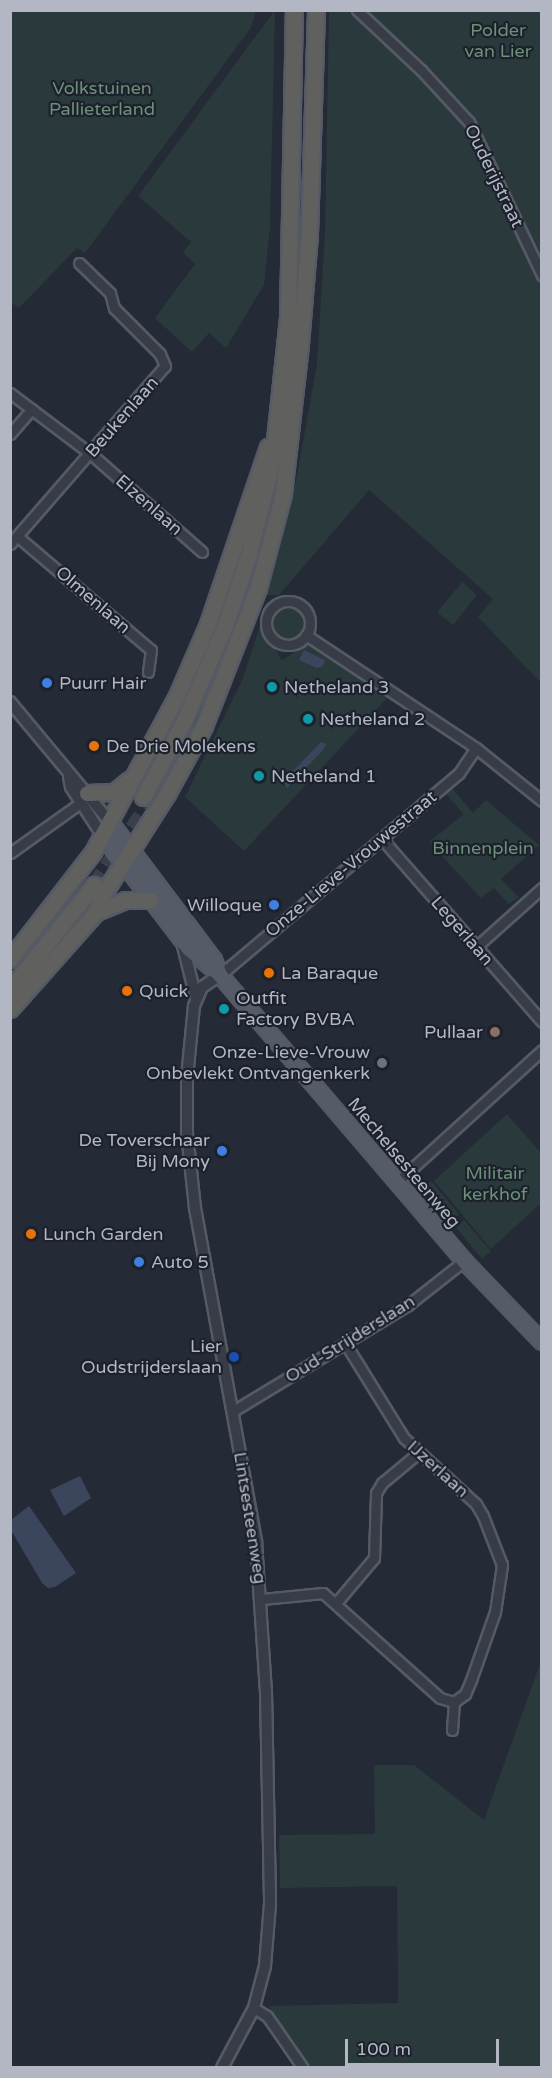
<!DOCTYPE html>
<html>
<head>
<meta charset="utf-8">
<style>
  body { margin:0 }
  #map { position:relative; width:552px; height:2078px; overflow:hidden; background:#242a36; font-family:"Varela Round",sans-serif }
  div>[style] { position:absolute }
  .green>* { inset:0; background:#2a393b }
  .round { border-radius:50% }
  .water>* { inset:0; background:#3b465d }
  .trunk-tunnel>* { height:15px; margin-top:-7.5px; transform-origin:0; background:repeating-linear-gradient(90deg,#393f4b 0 15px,transparent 0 23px) }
  .roads { filter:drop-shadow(2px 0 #555a64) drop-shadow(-2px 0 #555a64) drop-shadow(0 2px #555a64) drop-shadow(0 -2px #555a64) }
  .minor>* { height:9px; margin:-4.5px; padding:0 4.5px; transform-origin:4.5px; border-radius:4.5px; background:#373c47 }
  .minor>.ring { margin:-4.5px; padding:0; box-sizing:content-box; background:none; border:9px solid #373c47; border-radius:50% }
  .tertiary>* { height:10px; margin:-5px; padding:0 5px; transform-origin:5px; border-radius:5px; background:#373c47 }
  .primary>* { height:14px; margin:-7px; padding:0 7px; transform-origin:7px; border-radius:7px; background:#555b67 }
  .trunk>* { height:15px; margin:-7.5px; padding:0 7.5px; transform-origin:7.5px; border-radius:7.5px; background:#60605e }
  .dots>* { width:16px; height:16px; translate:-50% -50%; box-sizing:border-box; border:3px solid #1c212b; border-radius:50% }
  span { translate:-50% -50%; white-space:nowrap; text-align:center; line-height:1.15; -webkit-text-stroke:4.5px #1c212b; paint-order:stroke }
  .park-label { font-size:18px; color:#6c9079 }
  .street-label { font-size:18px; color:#b2b7c3 }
  .poi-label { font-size:18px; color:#b2b7c3 }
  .left { translate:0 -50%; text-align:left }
  .right { translate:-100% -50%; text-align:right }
  .frame { position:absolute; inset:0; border:12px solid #b2b7c3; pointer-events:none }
  .scale { position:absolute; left:345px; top:2039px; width:154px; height:27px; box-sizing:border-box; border:3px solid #b2b7c3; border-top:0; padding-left:8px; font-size:18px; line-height:21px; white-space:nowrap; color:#b2b7c3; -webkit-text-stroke:4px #1c212b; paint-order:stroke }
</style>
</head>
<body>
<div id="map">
  <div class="green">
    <div style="clip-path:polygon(275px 10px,270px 227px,264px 285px,226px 348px,209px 333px,192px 352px,155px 318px,195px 264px,183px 252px,191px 242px,138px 196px)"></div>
    <div style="clip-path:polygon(10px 11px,256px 11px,250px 29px,85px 253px,77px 248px,19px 308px,10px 302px)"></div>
    <div style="clip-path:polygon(329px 11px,541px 11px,541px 683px,478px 617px,493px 599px,369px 490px,279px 595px,265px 595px,296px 481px,317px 364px,325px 232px)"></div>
    <div style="clip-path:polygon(462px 582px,477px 595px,453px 625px,437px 612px)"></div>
    <div class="round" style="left:271px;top:606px;width:34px;height:34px"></div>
    <div style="clip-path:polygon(260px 626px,282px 660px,308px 644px,387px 698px,244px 851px,185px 797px,243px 678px)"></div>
    <div style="clip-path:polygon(451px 787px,473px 813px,486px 800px,539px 845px,501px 879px,519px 897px,509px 904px,494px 888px,481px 898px,429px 842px,464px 814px,445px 793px)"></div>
    <div style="clip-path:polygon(507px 1114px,541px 1153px,541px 1203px,491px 1249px,434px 1181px)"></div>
    <div style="clip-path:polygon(431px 1181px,459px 1214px,450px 1221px,423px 1188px)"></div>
    <div style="clip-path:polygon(464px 1220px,491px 1251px,482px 1259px,456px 1228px)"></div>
    <div style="clip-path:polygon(541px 1661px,541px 2067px,311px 2067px,269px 2006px,398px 2003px,397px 1886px,280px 1888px,279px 1835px,375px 1834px,374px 1765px,414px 1765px,484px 1820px)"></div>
  </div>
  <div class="water">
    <div style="clip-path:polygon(304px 650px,325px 660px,323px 666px,317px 668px,299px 660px)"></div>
    <div style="clip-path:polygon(321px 742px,326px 744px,324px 749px,287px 788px,284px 783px,293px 771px)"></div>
    <div style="clip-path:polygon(80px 1476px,91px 1498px,64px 1516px,50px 1490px)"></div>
    <div style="clip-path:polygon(29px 1506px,76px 1573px,55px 1587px,48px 1588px,42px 1583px,11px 1530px,11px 1520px)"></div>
  </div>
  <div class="trunk-tunnel">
    <div style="left:94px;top:885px;width:101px;rotate:-56.3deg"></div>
  </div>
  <div class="roads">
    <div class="minor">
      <div style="left:357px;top:10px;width:88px;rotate:43.2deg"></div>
      <div style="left:421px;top:70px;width:71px;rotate:47.3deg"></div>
      <div style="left:469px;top:122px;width:170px;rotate:64.5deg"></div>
      <div style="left:10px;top:393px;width:101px;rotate:37deg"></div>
      <div style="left:91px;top:454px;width:148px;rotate:41.4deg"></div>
      <div style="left:10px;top:434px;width:33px;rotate:-49deg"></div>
      <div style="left:17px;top:536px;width:176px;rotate:40.4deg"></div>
      <div style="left:151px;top:650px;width:22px;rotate:98deg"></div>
      <div style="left:10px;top:544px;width:236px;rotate:-49deg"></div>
      <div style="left:165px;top:366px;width:13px;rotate:-113deg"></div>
      <div style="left:160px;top:354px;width:65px;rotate:-135deg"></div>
      <div style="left:114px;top:308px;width:16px;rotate:-105deg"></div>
      <div style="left:110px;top:293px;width:43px;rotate:-135.9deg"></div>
      <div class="ring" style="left:266px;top:601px;width:35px;height:35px"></div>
      <div style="left:306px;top:635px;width:204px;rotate:33.6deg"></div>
      <div style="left:476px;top:748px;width:85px;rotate:38.8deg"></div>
      <div style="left:382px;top:839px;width:243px;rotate:48.8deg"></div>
      <div style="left:10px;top:853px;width:86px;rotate:-35.5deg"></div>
      <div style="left:476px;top:947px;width:89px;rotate:-41.8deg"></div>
      <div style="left:220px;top:975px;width:313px;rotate:-40.2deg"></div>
      <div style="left:459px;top:773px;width:30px;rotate:-56deg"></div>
      <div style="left:397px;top:1182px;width:196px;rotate:-42.3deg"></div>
      <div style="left:233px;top:1411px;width:205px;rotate:-31.2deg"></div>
      <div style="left:408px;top:1305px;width:71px;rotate:-38.2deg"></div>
      <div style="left:262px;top:1599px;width:61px;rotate:-5.6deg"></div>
      <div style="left:323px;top:1593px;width:157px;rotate:41.9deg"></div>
      <div style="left:440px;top:1698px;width:15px;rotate:16deg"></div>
      <div style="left:454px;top:1702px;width:14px;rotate:-36deg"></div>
      <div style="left:465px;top:1694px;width:15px;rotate:-67deg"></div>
      <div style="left:471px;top:1680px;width:72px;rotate:-70.6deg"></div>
      <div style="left:495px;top:1612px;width:48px;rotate:-81.5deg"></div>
      <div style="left:502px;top:1565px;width:53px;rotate:-111.2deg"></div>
      <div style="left:483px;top:1516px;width:14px;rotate:-120deg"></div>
      <div style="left:476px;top:1504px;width:98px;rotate:-137.5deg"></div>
      <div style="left:404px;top:1438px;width:112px;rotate:-121.8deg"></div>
      <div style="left:336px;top:1603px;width:59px;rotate:-49.8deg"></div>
      <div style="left:374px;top:1558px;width:65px;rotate:-88.2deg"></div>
      <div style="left:376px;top:1493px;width:12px;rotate:-59deg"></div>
      <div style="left:382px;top:1483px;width:45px;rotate:-39.6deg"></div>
      <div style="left:452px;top:1730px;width:28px;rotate:-86deg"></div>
      <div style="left:254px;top:2008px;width:15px;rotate:32deg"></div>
      <div style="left:267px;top:2016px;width:63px;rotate:55.3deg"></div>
    </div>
    <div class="tertiary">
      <div style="left:10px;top:702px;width:156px;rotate:50.2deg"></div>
      <div style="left:69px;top:777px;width:10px;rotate:79deg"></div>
      <div style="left:71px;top:787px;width:57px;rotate:57.1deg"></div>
      <div style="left:182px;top:942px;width:58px;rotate:76deg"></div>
      <div style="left:220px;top:975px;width:22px;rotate:146deg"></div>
      <div style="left:202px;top:987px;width:21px;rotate:113deg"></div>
      <div style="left:194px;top:1006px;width:72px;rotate:95.6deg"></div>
      <div style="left:187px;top:1078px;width:55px;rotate:90deg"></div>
      <div style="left:187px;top:1133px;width:75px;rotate:83.9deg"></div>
      <div style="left:195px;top:1208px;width:340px;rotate:79.6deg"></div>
      <div style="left:256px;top:1542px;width:149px;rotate:86.2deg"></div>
      <div style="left:266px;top:1691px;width:213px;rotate:88.9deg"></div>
      <div style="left:270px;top:1904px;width:62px;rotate:94.6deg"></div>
      <div style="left:265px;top:1966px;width:43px;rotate:104.7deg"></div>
      <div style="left:254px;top:2008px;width:68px;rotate:118.1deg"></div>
    </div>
    <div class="primary">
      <div style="left:110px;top:822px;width:173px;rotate:53deg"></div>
      <div style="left:214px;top:960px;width:16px;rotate:68deg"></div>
      <div style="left:102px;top:835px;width:143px;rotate:52.7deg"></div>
      <div style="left:189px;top:949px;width:40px;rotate:40deg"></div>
      <div style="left:220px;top:975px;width:376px;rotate:49.5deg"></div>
      <div style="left:464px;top:1261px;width:112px;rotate:46.1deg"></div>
    </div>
    <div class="trunk">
      <div style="left:87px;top:793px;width:27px;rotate:-2deg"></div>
      <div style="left:114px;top:792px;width:19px;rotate:-39deg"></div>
      <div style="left:143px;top:797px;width:82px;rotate:-61.6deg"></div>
      <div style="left:182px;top:725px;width:109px;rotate:-66.7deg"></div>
      <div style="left:225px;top:625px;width:76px;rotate:-71.6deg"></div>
      <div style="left:249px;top:553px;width:98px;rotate:-75.8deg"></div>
      <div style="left:273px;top:458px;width:142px;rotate:-83.9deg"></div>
      <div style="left:288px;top:317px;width:307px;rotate:-88.9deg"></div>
      <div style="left:96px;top:912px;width:31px;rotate:-22deg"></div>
      <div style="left:125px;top:900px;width:25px"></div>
      <div style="left:10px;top:959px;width:135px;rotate:-52.2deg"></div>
      <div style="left:93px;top:852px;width:177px;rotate:-61.7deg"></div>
      <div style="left:177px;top:696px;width:78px;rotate:-66.7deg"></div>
      <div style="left:208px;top:624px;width:187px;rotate:-71.3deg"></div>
      <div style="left:10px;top:989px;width:134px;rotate:-51.1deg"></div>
      <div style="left:10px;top:1009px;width:130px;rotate:-48.4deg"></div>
      <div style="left:96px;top:912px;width:14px;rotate:-73deg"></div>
      <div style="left:100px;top:899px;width:125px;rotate:-57.5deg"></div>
      <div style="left:167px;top:794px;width:77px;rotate:-61.4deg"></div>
      <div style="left:204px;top:726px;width:148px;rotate:-68.6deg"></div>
      <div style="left:258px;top:588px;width:97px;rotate:-75.1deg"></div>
      <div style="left:283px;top:494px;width:151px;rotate:-83.5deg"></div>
      <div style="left:300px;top:344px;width:110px;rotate:-85.3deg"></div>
      <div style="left:309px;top:234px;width:224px;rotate:-88.2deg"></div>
    </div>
  </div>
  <div class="dots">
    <div style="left:47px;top:683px;background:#3f7fe0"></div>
    <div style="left:272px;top:687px;background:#0f9aa8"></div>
    <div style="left:308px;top:719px;background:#0f9aa8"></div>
    <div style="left:94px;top:746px;background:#e8710a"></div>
    <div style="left:259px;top:776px;background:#0f9aa8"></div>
    <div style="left:274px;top:905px;background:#3f7fe0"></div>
    <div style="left:269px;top:973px;background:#e8710a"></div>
    <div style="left:127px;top:991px;background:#e8710a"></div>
    <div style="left:224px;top:1009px;background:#0f9aa8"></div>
    <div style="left:495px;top:1032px;background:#8d6e63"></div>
    <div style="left:382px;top:1063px;background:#6b7280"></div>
    <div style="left:222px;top:1151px;background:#3f7fe0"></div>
    <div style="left:31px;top:1234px;background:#e8710a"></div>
    <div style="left:139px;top:1262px;background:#3f7fe0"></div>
    <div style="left:234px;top:1357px;background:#1a4fb4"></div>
  </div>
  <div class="park-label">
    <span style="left:498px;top:41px">Polder<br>van Lier</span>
    <span style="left:102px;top:99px">Volkstuinen<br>Pallieterland</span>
    <span style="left:483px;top:848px">Binnenplein</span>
    <span style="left:495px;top:1184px">Militair<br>kerkhof</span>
  </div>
  <div class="street-label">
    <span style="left:494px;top:176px;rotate:64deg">Ouderijstraat</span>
    <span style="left:122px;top:417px;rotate:-49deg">Beukenlaan</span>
    <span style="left:149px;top:505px;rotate:41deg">Elzenlaan</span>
    <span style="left:93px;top:600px;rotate:41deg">Olmenlaan</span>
    <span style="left:351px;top:864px;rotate:-40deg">Onze-Lieve-Vrouwestraat</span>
    <span style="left:462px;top:931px;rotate:49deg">Legerlaan</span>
    <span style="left:404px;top:1163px;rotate:50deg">Mechelsesteenweg</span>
    <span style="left:350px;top:1339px;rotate:-32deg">Oud-Strijderslaan</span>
    <span style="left:438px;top:1469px;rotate:42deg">IJzerlaan</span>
    <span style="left:250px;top:1518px;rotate:81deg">Lintsesteenweg</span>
  </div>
  <div class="poi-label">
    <span class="left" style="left:59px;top:683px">Puurr Hair</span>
    <span class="left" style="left:284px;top:687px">Netheland 3</span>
    <span class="left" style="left:320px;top:719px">Netheland 2</span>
    <span class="left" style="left:106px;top:746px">De Drie Molekens</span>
    <span class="left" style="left:271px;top:776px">Netheland 1</span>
    <span class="right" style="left:262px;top:905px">Willoque</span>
    <span class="left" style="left:281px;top:973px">La Baraque</span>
    <span class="left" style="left:139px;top:991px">Quick</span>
    <span class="left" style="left:236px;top:1009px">Outfit<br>Factory BVBA</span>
    <span class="right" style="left:483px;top:1032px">Pullaar</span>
    <span class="right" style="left:370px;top:1063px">Onze-Lieve-Vrouw<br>Onbevlekt Ontvangenkerk</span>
    <span class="right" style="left:210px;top:1151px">De Toverschaar<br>Bij Mony</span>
    <span class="left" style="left:43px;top:1234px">Lunch Garden</span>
    <span class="left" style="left:151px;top:1262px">Auto 5</span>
    <span class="right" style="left:222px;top:1357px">Lier<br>Oudstrijderslaan</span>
  </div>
  <div class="frame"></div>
  <div class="scale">100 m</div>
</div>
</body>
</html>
